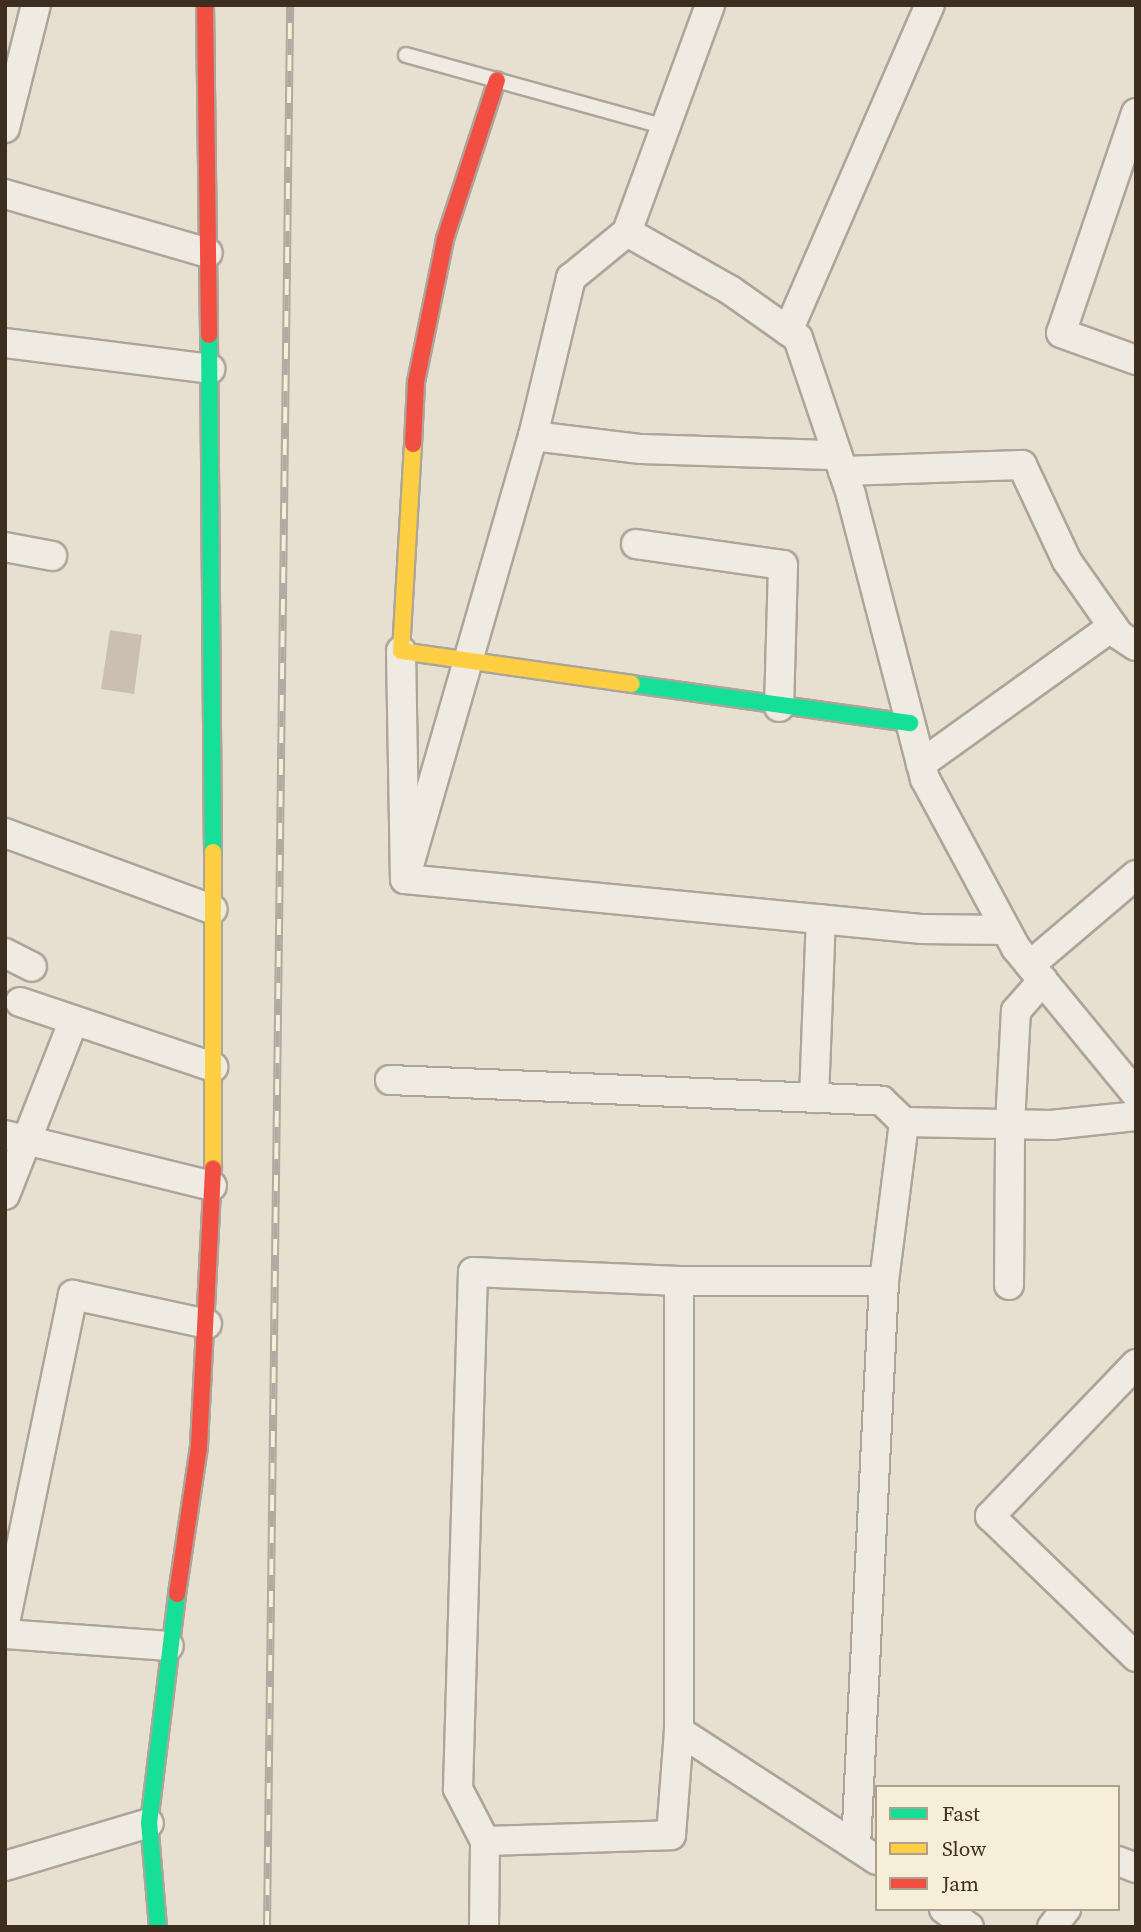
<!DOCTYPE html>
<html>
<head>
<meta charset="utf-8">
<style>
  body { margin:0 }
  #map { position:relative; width:1141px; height:1932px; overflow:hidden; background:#e7e0d1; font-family:"Source Serif 4",serif }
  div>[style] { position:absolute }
  .building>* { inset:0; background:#cbbfb2 }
  .roads { filter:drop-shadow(2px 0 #ada599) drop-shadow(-2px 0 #ada599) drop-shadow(0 2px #ada599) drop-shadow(0 -2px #ada599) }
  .lane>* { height:14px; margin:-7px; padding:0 7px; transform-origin:7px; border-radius:7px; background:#efebe3 }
  .street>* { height:28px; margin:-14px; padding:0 14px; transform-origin:14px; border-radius:14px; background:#efebe3 }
  .fast>* { height:16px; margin:-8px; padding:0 8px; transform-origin:8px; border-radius:8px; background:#16e098 }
  .slow>* { height:16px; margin:-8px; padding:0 8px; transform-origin:8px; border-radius:8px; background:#ffcf43 }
  .jam>* { height:16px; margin:-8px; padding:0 8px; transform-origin:8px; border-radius:8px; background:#f24e42 }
  .rail>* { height:8px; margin-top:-4px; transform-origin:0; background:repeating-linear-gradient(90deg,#f7eed8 0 16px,#afaaa2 0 32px); box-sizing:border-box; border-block:2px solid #afaaa2 }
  span { translate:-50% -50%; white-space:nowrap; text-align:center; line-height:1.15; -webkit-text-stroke:5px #f7eed8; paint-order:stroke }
  .frame { position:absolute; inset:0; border:7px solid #3d2e20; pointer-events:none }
  .legend { position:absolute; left:875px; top:1785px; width:245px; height:126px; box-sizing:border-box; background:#f7eed8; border:2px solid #ada18e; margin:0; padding:9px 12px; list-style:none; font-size:21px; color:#3d2e20 }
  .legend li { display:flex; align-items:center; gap:14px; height:35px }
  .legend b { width:35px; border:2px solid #ada18e }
</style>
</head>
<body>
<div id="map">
  <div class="building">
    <div style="clip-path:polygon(110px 630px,142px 635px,134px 694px,101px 689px)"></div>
  </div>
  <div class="roads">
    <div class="lane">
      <div style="left:406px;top:55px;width:270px;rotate:15.5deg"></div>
    </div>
    <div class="street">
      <div style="left:1136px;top:113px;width:232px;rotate:108.8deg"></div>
      <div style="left:1061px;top:333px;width:80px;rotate:19.8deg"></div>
      <div style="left:5px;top:128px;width:127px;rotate:-75.9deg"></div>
      <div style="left:5px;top:194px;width:211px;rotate:16.2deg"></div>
      <div style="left:627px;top:232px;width:118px;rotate:29.4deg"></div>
      <div style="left:730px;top:290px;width:83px;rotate:35.2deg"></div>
      <div style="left:798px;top:338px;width:166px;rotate:71.3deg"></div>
      <div style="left:851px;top:495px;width:293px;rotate:75.4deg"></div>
      <div style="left:925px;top:779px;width:192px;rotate:61.7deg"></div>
      <div style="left:1016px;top:948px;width:189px;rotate:50.6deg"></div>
      <div style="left:788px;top:331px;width:356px;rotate:-66.5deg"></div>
      <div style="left:5px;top:343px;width:207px;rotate:7.2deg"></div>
      <div style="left:533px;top:436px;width:109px;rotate:6.9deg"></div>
      <div style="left:641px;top:449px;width:196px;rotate:1.8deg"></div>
      <div style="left:843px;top:471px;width:179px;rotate:-1.9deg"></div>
      <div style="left:1022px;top:465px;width:106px;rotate:64.9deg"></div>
      <div style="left:1067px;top:561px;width:90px;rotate:54.9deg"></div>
      <div style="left:1119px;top:635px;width:20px;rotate:33deg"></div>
      <div style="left:636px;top:544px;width:148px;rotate:8.1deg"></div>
      <div style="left:783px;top:565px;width:142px;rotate:91.6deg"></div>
      <div style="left:5px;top:547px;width:48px;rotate:10.8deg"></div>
      <div style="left:401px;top:651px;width:228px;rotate:89deg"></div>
      <div style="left:405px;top:879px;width:518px;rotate:5.53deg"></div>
      <div style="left:921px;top:929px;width:85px;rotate:0.7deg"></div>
      <div style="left:921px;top:764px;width:236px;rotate:-35.7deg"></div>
      <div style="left:5px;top:833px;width:221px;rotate:20.2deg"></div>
      <div style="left:405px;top:879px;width:461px;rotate:-73.9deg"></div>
      <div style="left:533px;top:436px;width:163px;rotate:-76.5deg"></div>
      <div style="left:571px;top:278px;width:72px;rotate:-39.4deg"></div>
      <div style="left:627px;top:232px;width:242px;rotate:-69.9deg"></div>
      <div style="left:5px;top:953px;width:30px;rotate:27deg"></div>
      <div style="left:1030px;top:965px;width:139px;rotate:-40.3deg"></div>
      <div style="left:20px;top:1002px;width:204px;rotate:18.6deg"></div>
      <div style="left:390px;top:1080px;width:492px;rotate:2.4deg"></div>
      <div style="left:882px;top:1101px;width:30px;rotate:44deg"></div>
      <div style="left:904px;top:1122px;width:147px;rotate:1.2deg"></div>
      <div style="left:1051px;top:1125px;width:85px;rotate:-6deg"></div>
      <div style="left:814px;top:1098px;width:179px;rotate:-87.8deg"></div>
      <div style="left:5px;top:1135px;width:213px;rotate:13.8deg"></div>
      <div style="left:5px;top:1195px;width:186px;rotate:-68.5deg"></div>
      <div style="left:1009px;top:1285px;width:161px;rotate:-89.6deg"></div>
      <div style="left:1010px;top:1124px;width:113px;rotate:-87deg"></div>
      <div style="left:1016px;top:1011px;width:41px;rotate:-48.9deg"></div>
      <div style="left:1136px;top:1364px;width:211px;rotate:133.8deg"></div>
      <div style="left:990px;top:1516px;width:203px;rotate:44deg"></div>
      <div style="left:5px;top:1623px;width:335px;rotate:-78.3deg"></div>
      <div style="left:73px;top:1295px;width:137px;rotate:12.2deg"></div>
      <div style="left:5px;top:1634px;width:164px;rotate:4.2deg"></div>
      <div style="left:679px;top:1731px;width:236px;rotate:33.1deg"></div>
      <div style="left:485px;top:1841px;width:186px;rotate:-1.8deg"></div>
      <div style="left:671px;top:1835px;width:104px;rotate:-85.6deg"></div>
      <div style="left:679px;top:1731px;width:450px;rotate:-90deg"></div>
      <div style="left:856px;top:1846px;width:566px;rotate:-87.16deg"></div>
      <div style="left:884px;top:1281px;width:160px;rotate:-82.8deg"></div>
      <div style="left:1118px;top:1861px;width:19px;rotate:21deg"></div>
      <div style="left:5px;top:1866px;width:150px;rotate:-16.6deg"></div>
      <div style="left:944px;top:1909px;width:31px;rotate:36deg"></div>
      <div style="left:484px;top:1927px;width:86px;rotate:-89.3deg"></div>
      <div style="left:485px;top:1841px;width:59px;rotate:-117.4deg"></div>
      <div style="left:458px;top:1789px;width:517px;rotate:-88.34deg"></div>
      <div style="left:473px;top:1272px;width:206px;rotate:2.5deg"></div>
      <div style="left:679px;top:1281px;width:205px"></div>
      <div style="left:1052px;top:1927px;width:23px;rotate:-52deg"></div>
    </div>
    <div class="fast">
      <div style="left:209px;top:335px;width:517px;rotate:89.56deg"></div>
      <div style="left:632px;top:684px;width:281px;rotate:8deg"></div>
      <div style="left:158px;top:1927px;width:104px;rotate:-94.9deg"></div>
      <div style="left:149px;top:1823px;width:231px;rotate:-83deg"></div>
    </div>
    <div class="slow">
      <div style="left:413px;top:444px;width:207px;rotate:93.3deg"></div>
      <div style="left:401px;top:651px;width:233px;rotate:8.1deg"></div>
      <div style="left:213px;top:852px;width:316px;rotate:90deg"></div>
    </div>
    <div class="jam">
      <div style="left:205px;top:5px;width:330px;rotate:89.3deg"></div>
      <div style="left:413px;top:444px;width:62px;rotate:-87.2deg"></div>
      <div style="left:416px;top:382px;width:146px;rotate:-78.5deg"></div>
      <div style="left:445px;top:239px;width:167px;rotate:-71.9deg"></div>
      <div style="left:177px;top:1594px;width:150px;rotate:-81.5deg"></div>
      <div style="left:199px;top:1446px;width:278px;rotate:-87.1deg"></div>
    </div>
  </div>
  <div class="rail">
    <div style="left:267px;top:1927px;width:1922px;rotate:-89.31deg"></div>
  </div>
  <div class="frame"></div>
  <ul class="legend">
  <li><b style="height:9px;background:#16e098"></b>Fast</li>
  <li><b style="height:9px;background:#ffcf43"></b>Slow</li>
  <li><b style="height:9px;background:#f24e42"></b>Jam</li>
  </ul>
</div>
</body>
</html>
